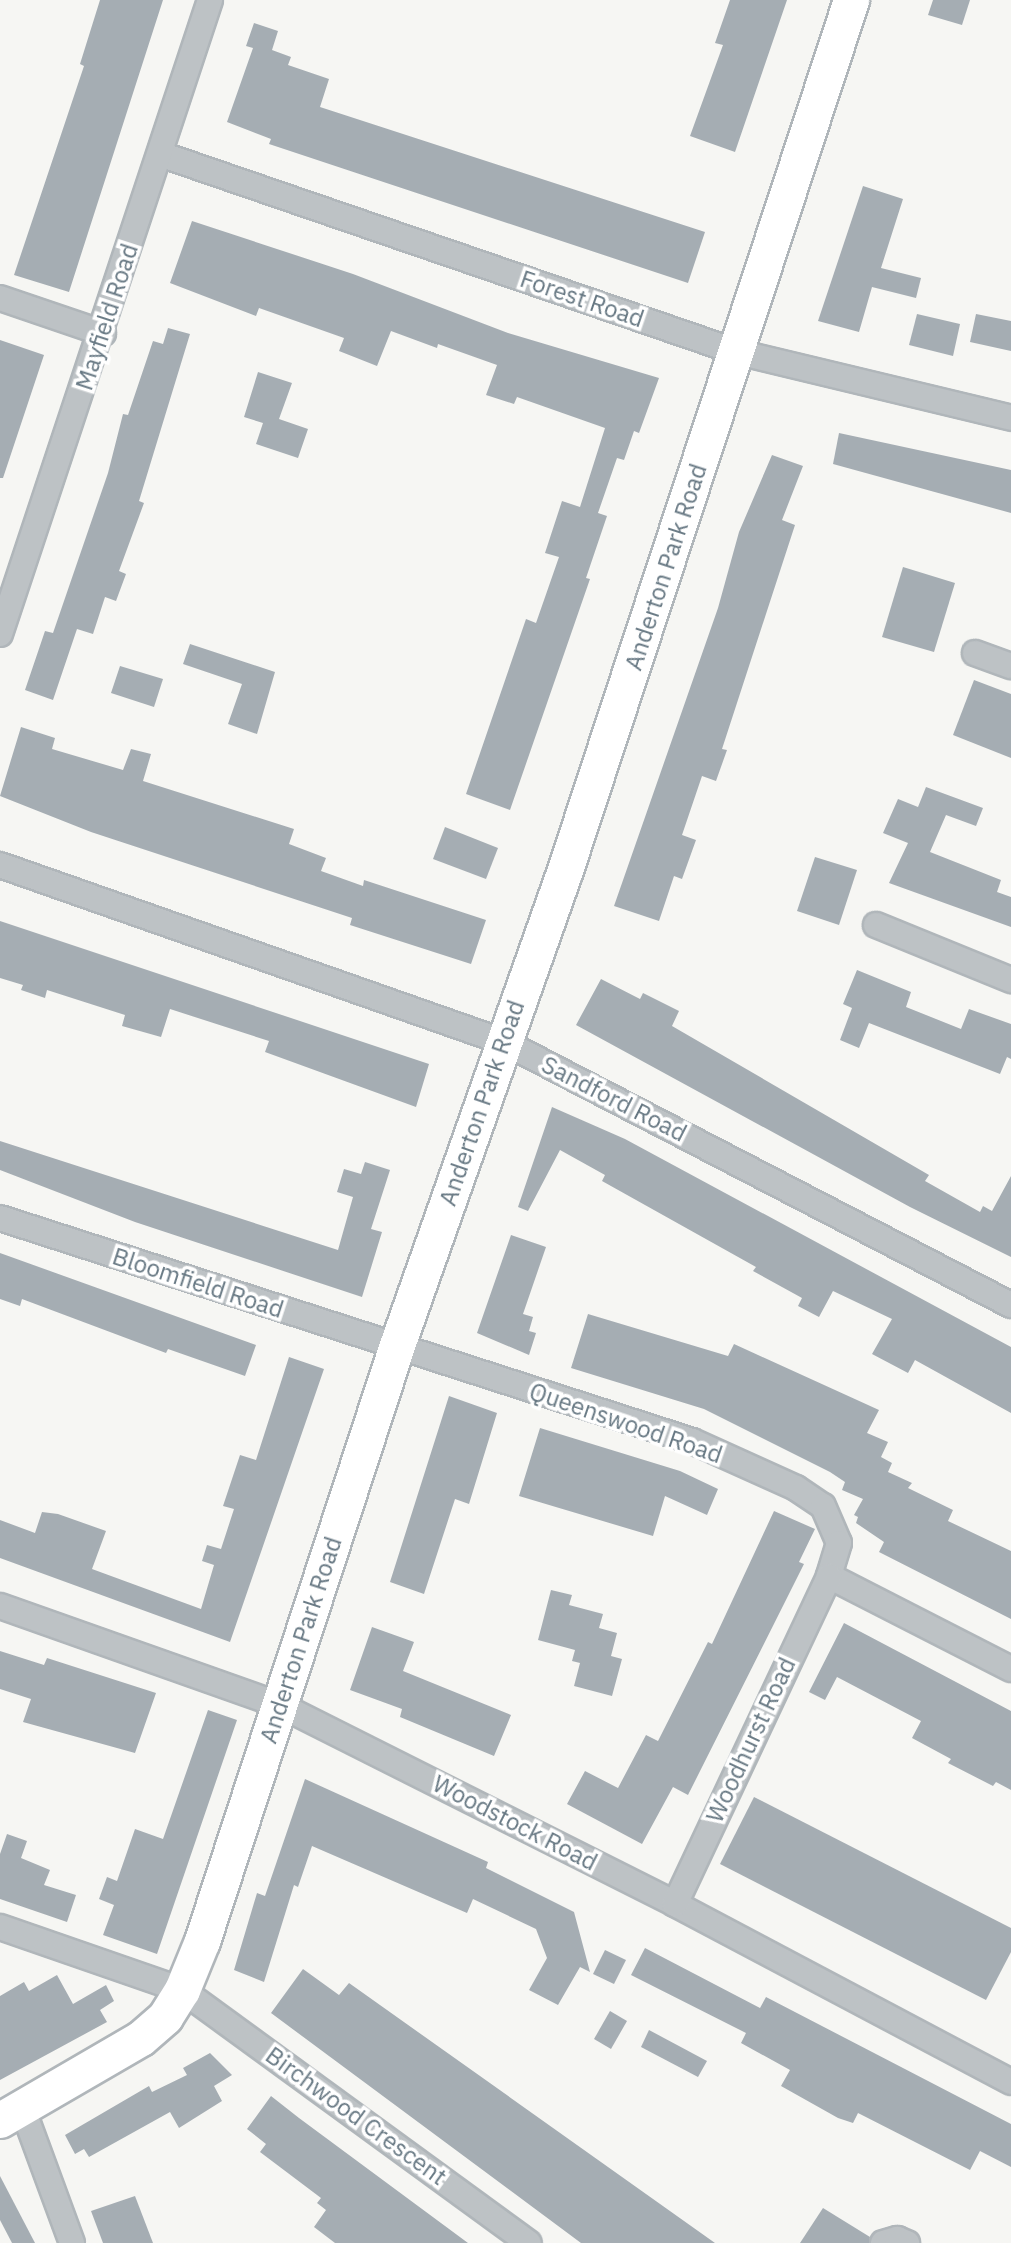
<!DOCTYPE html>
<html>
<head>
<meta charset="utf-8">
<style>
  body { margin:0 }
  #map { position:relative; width:1011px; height:2243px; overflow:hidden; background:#f6f6f3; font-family:"IBM Plex Sans",sans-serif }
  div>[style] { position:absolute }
  .building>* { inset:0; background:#a5adb3 }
  .roads { filter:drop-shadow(2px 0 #b0b6ba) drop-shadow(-2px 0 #b0b6ba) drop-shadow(0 2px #b0b6ba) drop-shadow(0 -2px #b0b6ba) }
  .street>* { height:24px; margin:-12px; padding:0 12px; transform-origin:12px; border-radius:12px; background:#bdc2c5 }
  .secondary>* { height:35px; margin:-17.5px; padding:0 17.5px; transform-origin:17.5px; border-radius:17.5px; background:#fff }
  span { translate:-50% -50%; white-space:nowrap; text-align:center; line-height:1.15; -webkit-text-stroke:7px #fff; paint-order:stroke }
  .street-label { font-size:24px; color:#677883 }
</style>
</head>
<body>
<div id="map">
  <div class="building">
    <div style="clip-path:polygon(100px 0,163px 0,69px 292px,14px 275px,84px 66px,80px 64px)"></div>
    <div style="clip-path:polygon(730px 0,787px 0,735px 152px,690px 136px,723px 45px,715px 43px)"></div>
    <div style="clip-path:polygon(933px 0,970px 0,962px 25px,928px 15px)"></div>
    <div style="clip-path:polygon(254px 23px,278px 31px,272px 50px,291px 57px,288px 65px,329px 79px,320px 107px,705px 232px,688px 283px,269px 144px,271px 139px,227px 122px,253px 48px,246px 46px)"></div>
    <div style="clip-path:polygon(863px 186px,903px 199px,881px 268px,921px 278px,916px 298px,872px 287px,859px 332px,818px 321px)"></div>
    <div style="clip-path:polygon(192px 221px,353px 274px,508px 333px,659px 378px,639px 433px,634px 431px,624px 460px,617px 458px,598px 513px,607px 516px,586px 578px,590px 579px,510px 810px,466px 794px,526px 619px,536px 623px,559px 557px,545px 553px,562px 501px,580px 507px,605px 428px,517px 397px,514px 404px,486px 395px,497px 365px,438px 344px,437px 348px,391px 331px,377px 366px,339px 351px,344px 338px,259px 308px,256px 316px,170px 283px)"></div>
    <div style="clip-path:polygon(917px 314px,960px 324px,953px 356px,909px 345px)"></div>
    <div style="clip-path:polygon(976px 314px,1011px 321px,1011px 351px,970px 342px)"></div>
    <div style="clip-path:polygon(168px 328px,190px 334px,139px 501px,144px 503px,119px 571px,126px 574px,116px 601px,105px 597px,93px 634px,77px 629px,53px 700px,25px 690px,45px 631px,53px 633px,108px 473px,123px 414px,128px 415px,153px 341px,163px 344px)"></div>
    <div style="clip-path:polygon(0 340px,44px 355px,3px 478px,0 478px)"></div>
    <div style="clip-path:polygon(258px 372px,292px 383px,279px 419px,308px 429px,298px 458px,256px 444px,263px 423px,244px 417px)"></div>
    <div style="clip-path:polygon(839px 433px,1011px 470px,1011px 513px,833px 464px)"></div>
    <div style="clip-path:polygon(772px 455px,803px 466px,782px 520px,795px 525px,722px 749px,727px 750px,716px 781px,702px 776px,682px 835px,696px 840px,682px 879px,674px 876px,659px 921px,614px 906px,718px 608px,739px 532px)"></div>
    <div style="clip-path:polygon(903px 567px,955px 583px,934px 652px,882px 637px)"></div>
    <div style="clip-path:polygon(190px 644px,275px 672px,257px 734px,228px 724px,242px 684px,183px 664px)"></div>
    <div style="clip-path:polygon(120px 666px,163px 679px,154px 707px,111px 693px)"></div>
    <div style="clip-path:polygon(974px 680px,1011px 694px,1011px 758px,953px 735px)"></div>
    <div style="clip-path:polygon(21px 727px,55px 738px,52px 749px,123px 770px,131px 749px,151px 754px,143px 781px,294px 829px,289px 844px,326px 858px,321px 871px,363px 886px,364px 880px,486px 920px,471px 964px,350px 925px,352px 918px,91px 832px,0 796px)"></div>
    <div style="clip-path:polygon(926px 787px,983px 808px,976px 826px,946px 815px,930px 852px,1001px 880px,997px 892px,1011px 897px,1011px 927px,889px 883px,908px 843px,883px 833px,898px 799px,918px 807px)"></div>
    <div style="clip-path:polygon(445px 827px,498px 848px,486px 879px,433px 859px)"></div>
    <div style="clip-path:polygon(815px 857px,857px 870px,839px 925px,797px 911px)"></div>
    <div style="clip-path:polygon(0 921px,429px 1064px,416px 1107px,265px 1052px,269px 1041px,170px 1009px,161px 1037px,122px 1026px,125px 1015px,47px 990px,45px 998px,21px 990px,23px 985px,0 978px)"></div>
    <div style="clip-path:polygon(857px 970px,911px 992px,906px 1007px,961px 1029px,969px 1009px,1011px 1024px,1011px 1059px,1007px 1057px,1000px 1074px,869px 1023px,859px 1048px,840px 1040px,852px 1008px,843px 1004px)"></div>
    <div style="clip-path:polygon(601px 979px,640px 999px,643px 993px,679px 1011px,672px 1026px,929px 1175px,925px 1181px,980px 1212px,983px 1206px,992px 1211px,1011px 1176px,1011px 1257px,910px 1207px,576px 1025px)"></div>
    <div style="clip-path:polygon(552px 1107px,625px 1139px,1011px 1347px,1011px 1413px,915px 1360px,908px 1373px,872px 1354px,892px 1319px,833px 1291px,819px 1317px,798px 1306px,802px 1298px,753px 1271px,756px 1267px,602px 1181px,605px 1175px,560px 1150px,528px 1211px,518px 1207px)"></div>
    <div style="clip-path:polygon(0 1141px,338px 1250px,353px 1197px,337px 1192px,344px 1169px,361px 1174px,365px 1162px,390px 1170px,371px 1229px,382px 1232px,362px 1297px,135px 1222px,0 1170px)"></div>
    <div style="clip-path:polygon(511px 1235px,546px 1247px,523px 1314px,533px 1317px,529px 1331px,536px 1333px,529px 1355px,477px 1333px)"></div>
    <div style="clip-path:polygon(0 1253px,256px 1345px,245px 1376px,168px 1349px,166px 1353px,22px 1299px,20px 1306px,0 1299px)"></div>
    <div style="clip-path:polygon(588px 1314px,728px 1356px,734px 1344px,879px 1410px,867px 1433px,888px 1442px,881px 1457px,892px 1463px,888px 1472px,912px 1483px,908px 1488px,953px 1510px,948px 1521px,1011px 1551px,1011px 1619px,879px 1552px,884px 1542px,856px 1523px,858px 1517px,854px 1515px,863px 1499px,842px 1490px,845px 1482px,830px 1472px,704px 1409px,571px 1368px)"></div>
    <div style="clip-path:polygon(289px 1357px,324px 1369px,230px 1642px,0 1558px,0 1520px,35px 1533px,42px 1512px,58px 1514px,106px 1531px,92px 1569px,201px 1609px,214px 1565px,202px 1561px,207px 1545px,221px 1549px,234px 1509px,223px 1506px,240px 1455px,256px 1460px)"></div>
    <div style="clip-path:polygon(449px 1396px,497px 1413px,469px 1504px,455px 1499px,424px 1594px,390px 1582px)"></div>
    <div style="clip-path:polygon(540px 1428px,680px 1471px,718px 1489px,707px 1515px,665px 1496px,653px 1536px,519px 1496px)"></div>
    <div style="clip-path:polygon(774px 1511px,815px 1529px,799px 1562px,804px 1564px,688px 1795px,673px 1787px,642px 1844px,567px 1804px,585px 1771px,618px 1788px,646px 1735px,658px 1741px,708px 1642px,712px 1644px)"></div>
    <div style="clip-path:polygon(551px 1590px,572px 1595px,569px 1605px,603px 1614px,599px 1628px,617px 1633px,611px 1656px,622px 1659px,612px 1696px,574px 1686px,580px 1663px,572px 1661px,575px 1650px,538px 1640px)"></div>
    <div style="clip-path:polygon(844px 1623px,1011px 1711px,1011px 1790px,996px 1782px,993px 1786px,948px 1763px,951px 1759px,912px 1738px,921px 1721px,837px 1677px,825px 1700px,809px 1692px)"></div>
    <div style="clip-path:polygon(372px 1627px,414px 1642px,403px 1671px,511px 1715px,494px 1756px,400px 1717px,402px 1709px,350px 1690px)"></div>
    <div style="clip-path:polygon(0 1651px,44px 1665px,47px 1658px,156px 1693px,135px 1753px,23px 1722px,31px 1699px,0 1689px)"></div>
    <div style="clip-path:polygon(208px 1710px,237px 1720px,157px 1954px,103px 1935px,114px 1905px,99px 1899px,107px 1877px,117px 1881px,135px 1829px,163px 1839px)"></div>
    <div style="clip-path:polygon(305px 1779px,488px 1862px,486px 1868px,574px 1912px,590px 1972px,580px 1967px,558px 2005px,529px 1990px,547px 1958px,536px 1929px,473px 1899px,467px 1913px,312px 1846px,298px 1887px,294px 1885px,264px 1982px,234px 1970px,257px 1893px,265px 1896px)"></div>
    <div style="clip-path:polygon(754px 1797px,1011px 1928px,1011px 1952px,986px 2000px,720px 1864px)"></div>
    <div style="clip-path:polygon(7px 1834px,27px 1841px,21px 1858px,50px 1870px,44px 1885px,76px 1895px,67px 1922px,0 1899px,0 1854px)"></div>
    <div style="clip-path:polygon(645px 1948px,760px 2008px,766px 1997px,1011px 2124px,1011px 2167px,980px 2151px,970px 2170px,858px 2113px,853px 2123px,838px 2118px,781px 2086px,790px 2070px,741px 2043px,746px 2033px,631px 1975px)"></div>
    <div style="clip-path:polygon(605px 1950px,626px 1960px,614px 1984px,593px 1974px)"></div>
    <div style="clip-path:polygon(303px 1969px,339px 1995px,349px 1983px,715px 2243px,581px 2243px,271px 2013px)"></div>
    <div style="clip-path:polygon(57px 1975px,73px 2004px,106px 1985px,114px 2001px,100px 2010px,107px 2022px,0 2080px,0 1996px,24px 1982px,29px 1991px)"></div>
    <div style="clip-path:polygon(610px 2011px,627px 2021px,611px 2049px,594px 2039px)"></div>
    <div style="clip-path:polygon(649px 2030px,707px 2061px,698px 2077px,641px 2047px)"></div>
    <div style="clip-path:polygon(210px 2053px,232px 2075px,214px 2086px,222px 2101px,179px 2128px,170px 2112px,89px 2157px,84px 2149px,75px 2154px,65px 2135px,149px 2086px,152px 2092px,187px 2075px,183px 2068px)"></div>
    <div style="clip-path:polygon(271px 2096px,299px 2118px,468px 2243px,335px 2243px,314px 2227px,326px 2210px,317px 2203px,321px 2198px,260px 2152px,266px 2144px,247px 2129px)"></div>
    <div style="clip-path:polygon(0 2176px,35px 2243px,12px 2243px,0 2220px)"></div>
    <div style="clip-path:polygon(135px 2196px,153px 2243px,103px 2243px,91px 2211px)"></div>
    <div style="clip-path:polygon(823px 2208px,870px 2237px,869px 2243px,800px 2243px)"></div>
  </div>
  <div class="roads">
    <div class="street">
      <div style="left:160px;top:154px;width:610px;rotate:18.94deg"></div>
      <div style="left:737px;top:352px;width:282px;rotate:13.5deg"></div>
      <div style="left:0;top:298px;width:109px;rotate:18.8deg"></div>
      <div style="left:0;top:634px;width:668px;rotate:-71.67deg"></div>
      <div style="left:975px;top:653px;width:38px;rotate:20deg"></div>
      <div style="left:0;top:865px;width:534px;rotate:19.35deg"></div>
      <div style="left:504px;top:1042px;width:571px;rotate:27.42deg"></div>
      <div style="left:876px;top:925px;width:146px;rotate:22.2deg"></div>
      <div style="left:0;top:1218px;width:727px;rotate:17.86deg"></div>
      <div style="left:692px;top:1441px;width:114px;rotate:24.3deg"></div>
      <div style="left:796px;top:1488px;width:32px;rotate:34deg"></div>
      <div style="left:823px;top:1506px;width:40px;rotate:66.6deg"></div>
      <div style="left:839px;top:1543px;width:34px;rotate:107deg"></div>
      <div style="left:829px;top:1576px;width:204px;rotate:27.1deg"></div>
      <div style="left:0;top:1606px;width:297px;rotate:19.5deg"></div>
      <div style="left:280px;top:1705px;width:442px;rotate:26.7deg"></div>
      <div style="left:675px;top:1904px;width:380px;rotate:27.9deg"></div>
      <div style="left:675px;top:1904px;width:362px;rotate:-64.8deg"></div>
      <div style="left:0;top:1927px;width:193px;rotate:19.1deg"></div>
      <div style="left:182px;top:1990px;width:429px;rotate:36.1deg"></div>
      <div style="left:22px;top:2107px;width:145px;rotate:69.8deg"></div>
      <div style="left:883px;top:2243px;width:15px;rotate:-16deg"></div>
      <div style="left:897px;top:2239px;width:11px;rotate:22deg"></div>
    </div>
    <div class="secondary">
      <div style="left:0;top:2120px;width:163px;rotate:-30.2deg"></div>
      <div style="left:141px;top:2038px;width:32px;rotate:-41deg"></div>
      <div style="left:165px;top:2017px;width:32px;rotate:-58deg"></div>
      <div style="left:182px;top:1990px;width:53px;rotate:-67.8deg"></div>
      <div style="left:202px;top:1941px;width:624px;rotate:-71.88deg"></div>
      <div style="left:396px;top:1348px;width:507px;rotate:-70.53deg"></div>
      <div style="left:565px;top:870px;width:916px;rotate:-71.8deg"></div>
    </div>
  </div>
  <div class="street-label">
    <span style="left:582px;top:299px;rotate:19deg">Forest Road</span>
    <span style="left:107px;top:317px;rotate:-72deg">Mayfield Road</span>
    <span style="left:666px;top:567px;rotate:-72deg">Anderton Park Road</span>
    <span style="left:614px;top:1099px;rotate:27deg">Sandford Road</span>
    <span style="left:482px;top:1103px;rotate:-71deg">Anderton Park Road</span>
    <span style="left:198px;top:1283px;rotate:18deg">Bloomfield Road</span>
    <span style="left:626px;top:1423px;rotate:19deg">Queenswood Road</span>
    <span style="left:301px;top:1640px;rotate:-72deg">Anderton Park Road</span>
    <span style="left:751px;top:1740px;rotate:-65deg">Woodhurst Road</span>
    <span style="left:515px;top:1823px;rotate:27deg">Woodstock Road</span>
    <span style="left:356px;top:2116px;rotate:36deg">Birchwood Crescent</span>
  </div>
</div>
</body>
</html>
